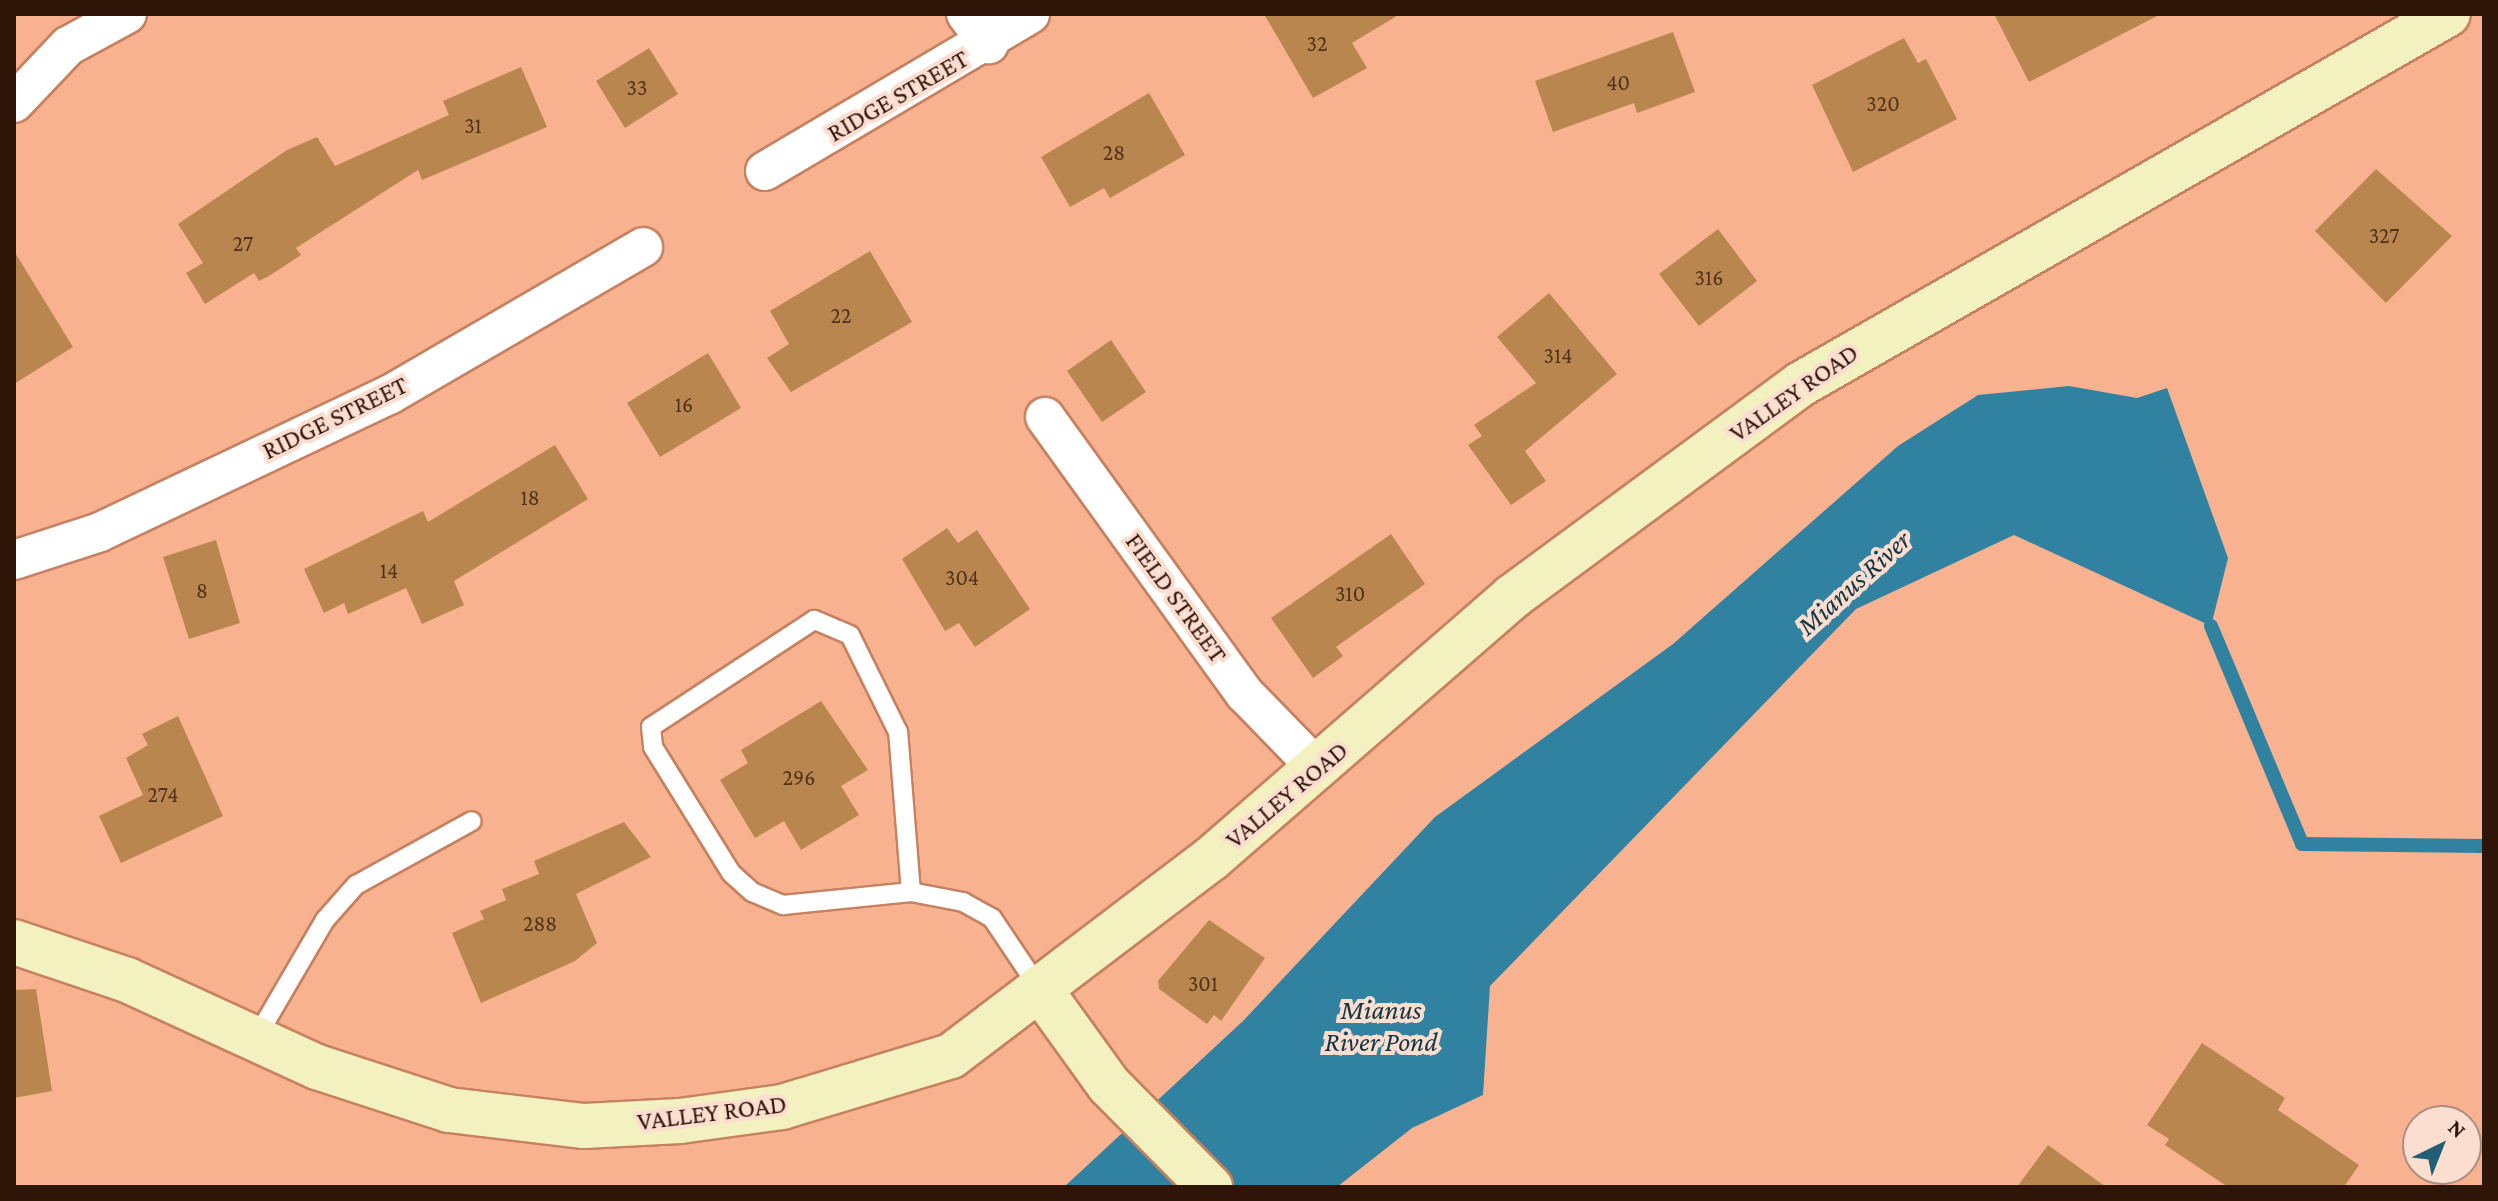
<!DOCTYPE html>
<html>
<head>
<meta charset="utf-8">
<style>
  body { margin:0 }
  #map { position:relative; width:2498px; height:1201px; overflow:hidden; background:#f9b290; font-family:"Crimson Pro",serif }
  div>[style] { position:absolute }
  .water>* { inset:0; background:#3082a0 }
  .stream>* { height:14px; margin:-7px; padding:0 7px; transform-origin:7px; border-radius:7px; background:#3082a0 }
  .building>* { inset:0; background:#ba864f }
  .roads { filter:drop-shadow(2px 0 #c58160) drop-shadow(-2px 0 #c58160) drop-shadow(0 2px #c58160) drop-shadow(0 -2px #c58160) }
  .lane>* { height:18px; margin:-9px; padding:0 9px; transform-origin:9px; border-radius:9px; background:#fff }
  .street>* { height:38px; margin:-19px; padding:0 19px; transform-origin:19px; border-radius:19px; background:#fff }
  .secondary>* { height:44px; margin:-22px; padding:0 22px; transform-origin:22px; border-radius:22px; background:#f4f1c1 }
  span { translate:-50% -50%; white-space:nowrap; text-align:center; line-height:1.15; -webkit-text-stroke:8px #fcded0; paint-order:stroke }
  .number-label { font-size:22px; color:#52311a }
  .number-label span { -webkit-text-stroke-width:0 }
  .street-label { font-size:26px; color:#2f1508 }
  .water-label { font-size:28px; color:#113644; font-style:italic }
  .frame { position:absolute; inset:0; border:16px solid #2f1508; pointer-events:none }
  .north { position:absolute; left:2402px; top:1105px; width:80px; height:80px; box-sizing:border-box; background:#fcded0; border:2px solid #aa8e80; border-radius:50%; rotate:43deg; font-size:22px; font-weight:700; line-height:32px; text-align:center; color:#2f1508 }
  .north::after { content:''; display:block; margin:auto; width:28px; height:36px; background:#225f76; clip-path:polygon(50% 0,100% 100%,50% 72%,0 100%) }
</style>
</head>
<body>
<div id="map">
  <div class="water">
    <div style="clip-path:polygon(2069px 386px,2137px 398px,2167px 388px,2228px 558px,2211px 626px,2014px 535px,1856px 609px,1490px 986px,1483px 1095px,1412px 1128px,1337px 1187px,1064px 1187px,1243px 1021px,1435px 817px,1673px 644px,1898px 446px,1978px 395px)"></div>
  </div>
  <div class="stream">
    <div style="left:2211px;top:626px;width:236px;rotate:67.3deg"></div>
    <div style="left:2302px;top:844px;width:182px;rotate:0.6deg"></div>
  </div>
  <div class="building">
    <div style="clip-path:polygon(1264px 14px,1400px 14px,1352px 43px,1367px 68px,1313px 98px)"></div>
    <div style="clip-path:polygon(1994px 14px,2161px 14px,2029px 82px)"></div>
    <div style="clip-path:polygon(1673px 32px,1695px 92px,1637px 113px,1634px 103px,1553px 132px,1535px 81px)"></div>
    <div style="clip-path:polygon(1904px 38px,1918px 63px,1926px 59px,1957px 119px,1853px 172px,1812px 85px)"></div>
    <div style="clip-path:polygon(649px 48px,678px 94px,625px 128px,596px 81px)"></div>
    <div style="clip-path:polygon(521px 67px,547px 127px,422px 180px,418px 170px,296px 248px,301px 255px,269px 276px,259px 281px,254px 273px,205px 304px,186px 273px,203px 263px,178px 224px,287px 150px,317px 137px,335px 166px,449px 115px,443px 101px)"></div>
    <div style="clip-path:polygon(1149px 93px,1185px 155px,1110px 198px,1104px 188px,1070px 207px,1041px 157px)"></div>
    <div style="clip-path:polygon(2376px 169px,2452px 236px,2386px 303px,2315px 231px)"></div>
    <div style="clip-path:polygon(1718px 229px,1757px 281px,1699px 326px,1659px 274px)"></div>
    <div style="clip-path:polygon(14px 251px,73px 347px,14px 384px)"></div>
    <div style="clip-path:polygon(870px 251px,912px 322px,791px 392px,767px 358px,789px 344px,770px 311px)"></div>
    <div style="clip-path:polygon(1549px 293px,1617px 374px,1525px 451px,1546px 481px,1511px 505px,1468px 445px,1482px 436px,1474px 425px,1536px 383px,1497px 337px)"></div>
    <div style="clip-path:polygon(1111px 340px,1146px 392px,1102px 422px,1067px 371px)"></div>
    <div style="clip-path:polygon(708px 353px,741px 408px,660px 457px,627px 403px)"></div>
    <div style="clip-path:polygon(555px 445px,588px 499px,454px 581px,464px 605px,422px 624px,406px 588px,348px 614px,344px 603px,324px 613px,304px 569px,423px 511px,428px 522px)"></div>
    <div style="clip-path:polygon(947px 528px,958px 543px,977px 530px,1030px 609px,975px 647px,959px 623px,945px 631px,902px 559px)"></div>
    <div style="clip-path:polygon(1391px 534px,1425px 584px,1336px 647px,1343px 656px,1313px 678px,1271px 618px)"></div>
    <div style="clip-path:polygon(216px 540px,240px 623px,189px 639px,163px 557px)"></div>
    <div style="clip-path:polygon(821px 701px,868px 770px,841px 786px,859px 815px,801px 850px,784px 821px,755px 838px,720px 780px,748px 763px,741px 750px)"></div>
    <div style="clip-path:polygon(178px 716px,223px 816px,121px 863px,99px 816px,143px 795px,126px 758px,148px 745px,142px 734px)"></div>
    <div style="clip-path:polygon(624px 822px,651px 857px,576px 894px,597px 943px,575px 961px,481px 1003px,452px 933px,484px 919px,480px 911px,506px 900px,502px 889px,539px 874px,534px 861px)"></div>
    <div style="clip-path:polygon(1209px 920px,1265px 958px,1221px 1021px,1214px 1015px,1207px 1024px,1159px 989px,1158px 981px)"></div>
    <div style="clip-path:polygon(36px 989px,52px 1091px,14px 1098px,14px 990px)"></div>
    <div style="clip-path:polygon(2202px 1043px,2285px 1098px,2278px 1110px,2359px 1165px,2344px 1187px,2228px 1187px,2165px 1145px,2169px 1139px,2147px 1125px)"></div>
    <div style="clip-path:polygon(2048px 1145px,2106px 1187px,2017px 1187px)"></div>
  </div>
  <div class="roads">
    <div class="lane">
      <div style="left:911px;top:892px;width:161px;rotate:-94.6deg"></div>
      <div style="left:898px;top:732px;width:108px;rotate:-116.3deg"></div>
      <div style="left:850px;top:635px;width:39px;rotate:-157deg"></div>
      <div style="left:814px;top:620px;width:195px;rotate:146.7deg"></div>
      <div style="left:651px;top:727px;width:20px;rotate:84deg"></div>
      <div style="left:653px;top:747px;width:148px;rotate:58.2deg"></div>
      <div style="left:731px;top:873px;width:28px;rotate:42deg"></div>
      <div style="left:752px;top:892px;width:34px;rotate:23deg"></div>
      <div style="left:783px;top:905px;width:129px;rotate:-5.8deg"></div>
      <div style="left:911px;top:892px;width:53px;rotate:10.9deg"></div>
      <div style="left:963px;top:902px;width:33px;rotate:29deg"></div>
      <div style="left:992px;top:918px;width:84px;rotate:56.1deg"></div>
      <div style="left:256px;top:1038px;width:137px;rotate:-59.7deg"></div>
      <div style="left:325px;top:920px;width:47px;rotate:-48.5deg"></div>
      <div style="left:356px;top:885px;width:132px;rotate:-28.9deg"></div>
    </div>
    <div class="street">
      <div style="left:966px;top:14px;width:38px;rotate:53deg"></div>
      <div style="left:14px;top:103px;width:79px;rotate:-46.5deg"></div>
      <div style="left:68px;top:46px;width:67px;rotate:-28.5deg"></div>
      <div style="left:765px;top:171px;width:308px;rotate:-30.6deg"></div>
      <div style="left:1045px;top:417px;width:342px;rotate:54.2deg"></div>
      <div style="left:1245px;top:694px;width:105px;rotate:45.8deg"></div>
      <div style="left:14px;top:560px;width:90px;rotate:-18deg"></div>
      <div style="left:100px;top:532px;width:320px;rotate:-25.4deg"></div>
      <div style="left:389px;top:395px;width:294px;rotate:-30.2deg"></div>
    </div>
    <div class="secondary">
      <div style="left:14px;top:942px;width:119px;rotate:18.6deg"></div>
      <div style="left:127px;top:980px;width:209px;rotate:24.6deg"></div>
      <div style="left:317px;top:1067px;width:139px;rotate:18deg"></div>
      <div style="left:449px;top:1110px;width:136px;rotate:6.8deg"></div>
      <div style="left:584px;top:1126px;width:96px;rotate:-3deg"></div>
      <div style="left:680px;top:1121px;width:103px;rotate:-7.8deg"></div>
      <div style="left:782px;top:1107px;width:177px;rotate:-16.8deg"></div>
      <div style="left:951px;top:1056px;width:328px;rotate:-37.2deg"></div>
      <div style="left:1212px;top:858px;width:398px;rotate:-41deg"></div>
      <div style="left:1512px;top:597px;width:359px;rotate:-36.4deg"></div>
      <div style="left:1801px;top:384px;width:745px;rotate:-29.76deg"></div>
      <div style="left:1039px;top:988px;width:120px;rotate:54.2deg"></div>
      <div style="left:1109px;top:1085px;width:144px;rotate:45.3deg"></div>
    </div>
  </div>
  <div class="number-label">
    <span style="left:1317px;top:44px">32</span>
    <span style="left:1618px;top:83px">40</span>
    <span style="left:637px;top:88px">33</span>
    <span style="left:1883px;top:104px">320</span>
    <span style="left:473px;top:126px">31</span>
    <span style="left:1114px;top:153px">28</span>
    <span style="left:2384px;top:236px">327</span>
    <span style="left:243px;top:244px">27</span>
    <span style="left:1709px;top:278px">316</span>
    <span style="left:841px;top:316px">22</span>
    <span style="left:1558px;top:356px">314</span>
    <span style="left:684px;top:405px">16</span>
    <span style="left:530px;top:498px">18</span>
    <span style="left:389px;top:571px">14</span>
    <span style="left:962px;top:578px">304</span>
    <span style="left:202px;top:591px">8</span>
    <span style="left:1350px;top:594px">310</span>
    <span style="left:799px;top:778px">296</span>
    <span style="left:163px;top:795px">274</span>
    <span style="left:540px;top:924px">288</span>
    <span style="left:1203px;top:984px">301</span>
  </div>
  <div class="street-label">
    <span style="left:898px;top:96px;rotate:-30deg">RIDGE STREET</span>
    <span style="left:1794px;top:393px;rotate:-35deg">VALLEY ROAD</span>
    <span style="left:335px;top:418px;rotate:-26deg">RIDGE STREET</span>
    <span style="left:1176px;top:598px;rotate:54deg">FIELD STREET</span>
    <span style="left:1287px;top:795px;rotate:-40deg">VALLEY ROAD</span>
    <span style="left:712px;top:1113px;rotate:-7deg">VALLEY ROAD</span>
  </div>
  <div class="water-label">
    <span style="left:1854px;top:583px;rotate:-42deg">Mianus River</span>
    <span style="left:1381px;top:1026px">Mianus<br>River Pond</span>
  </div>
  <div class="frame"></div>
  <div class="north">N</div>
</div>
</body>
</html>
